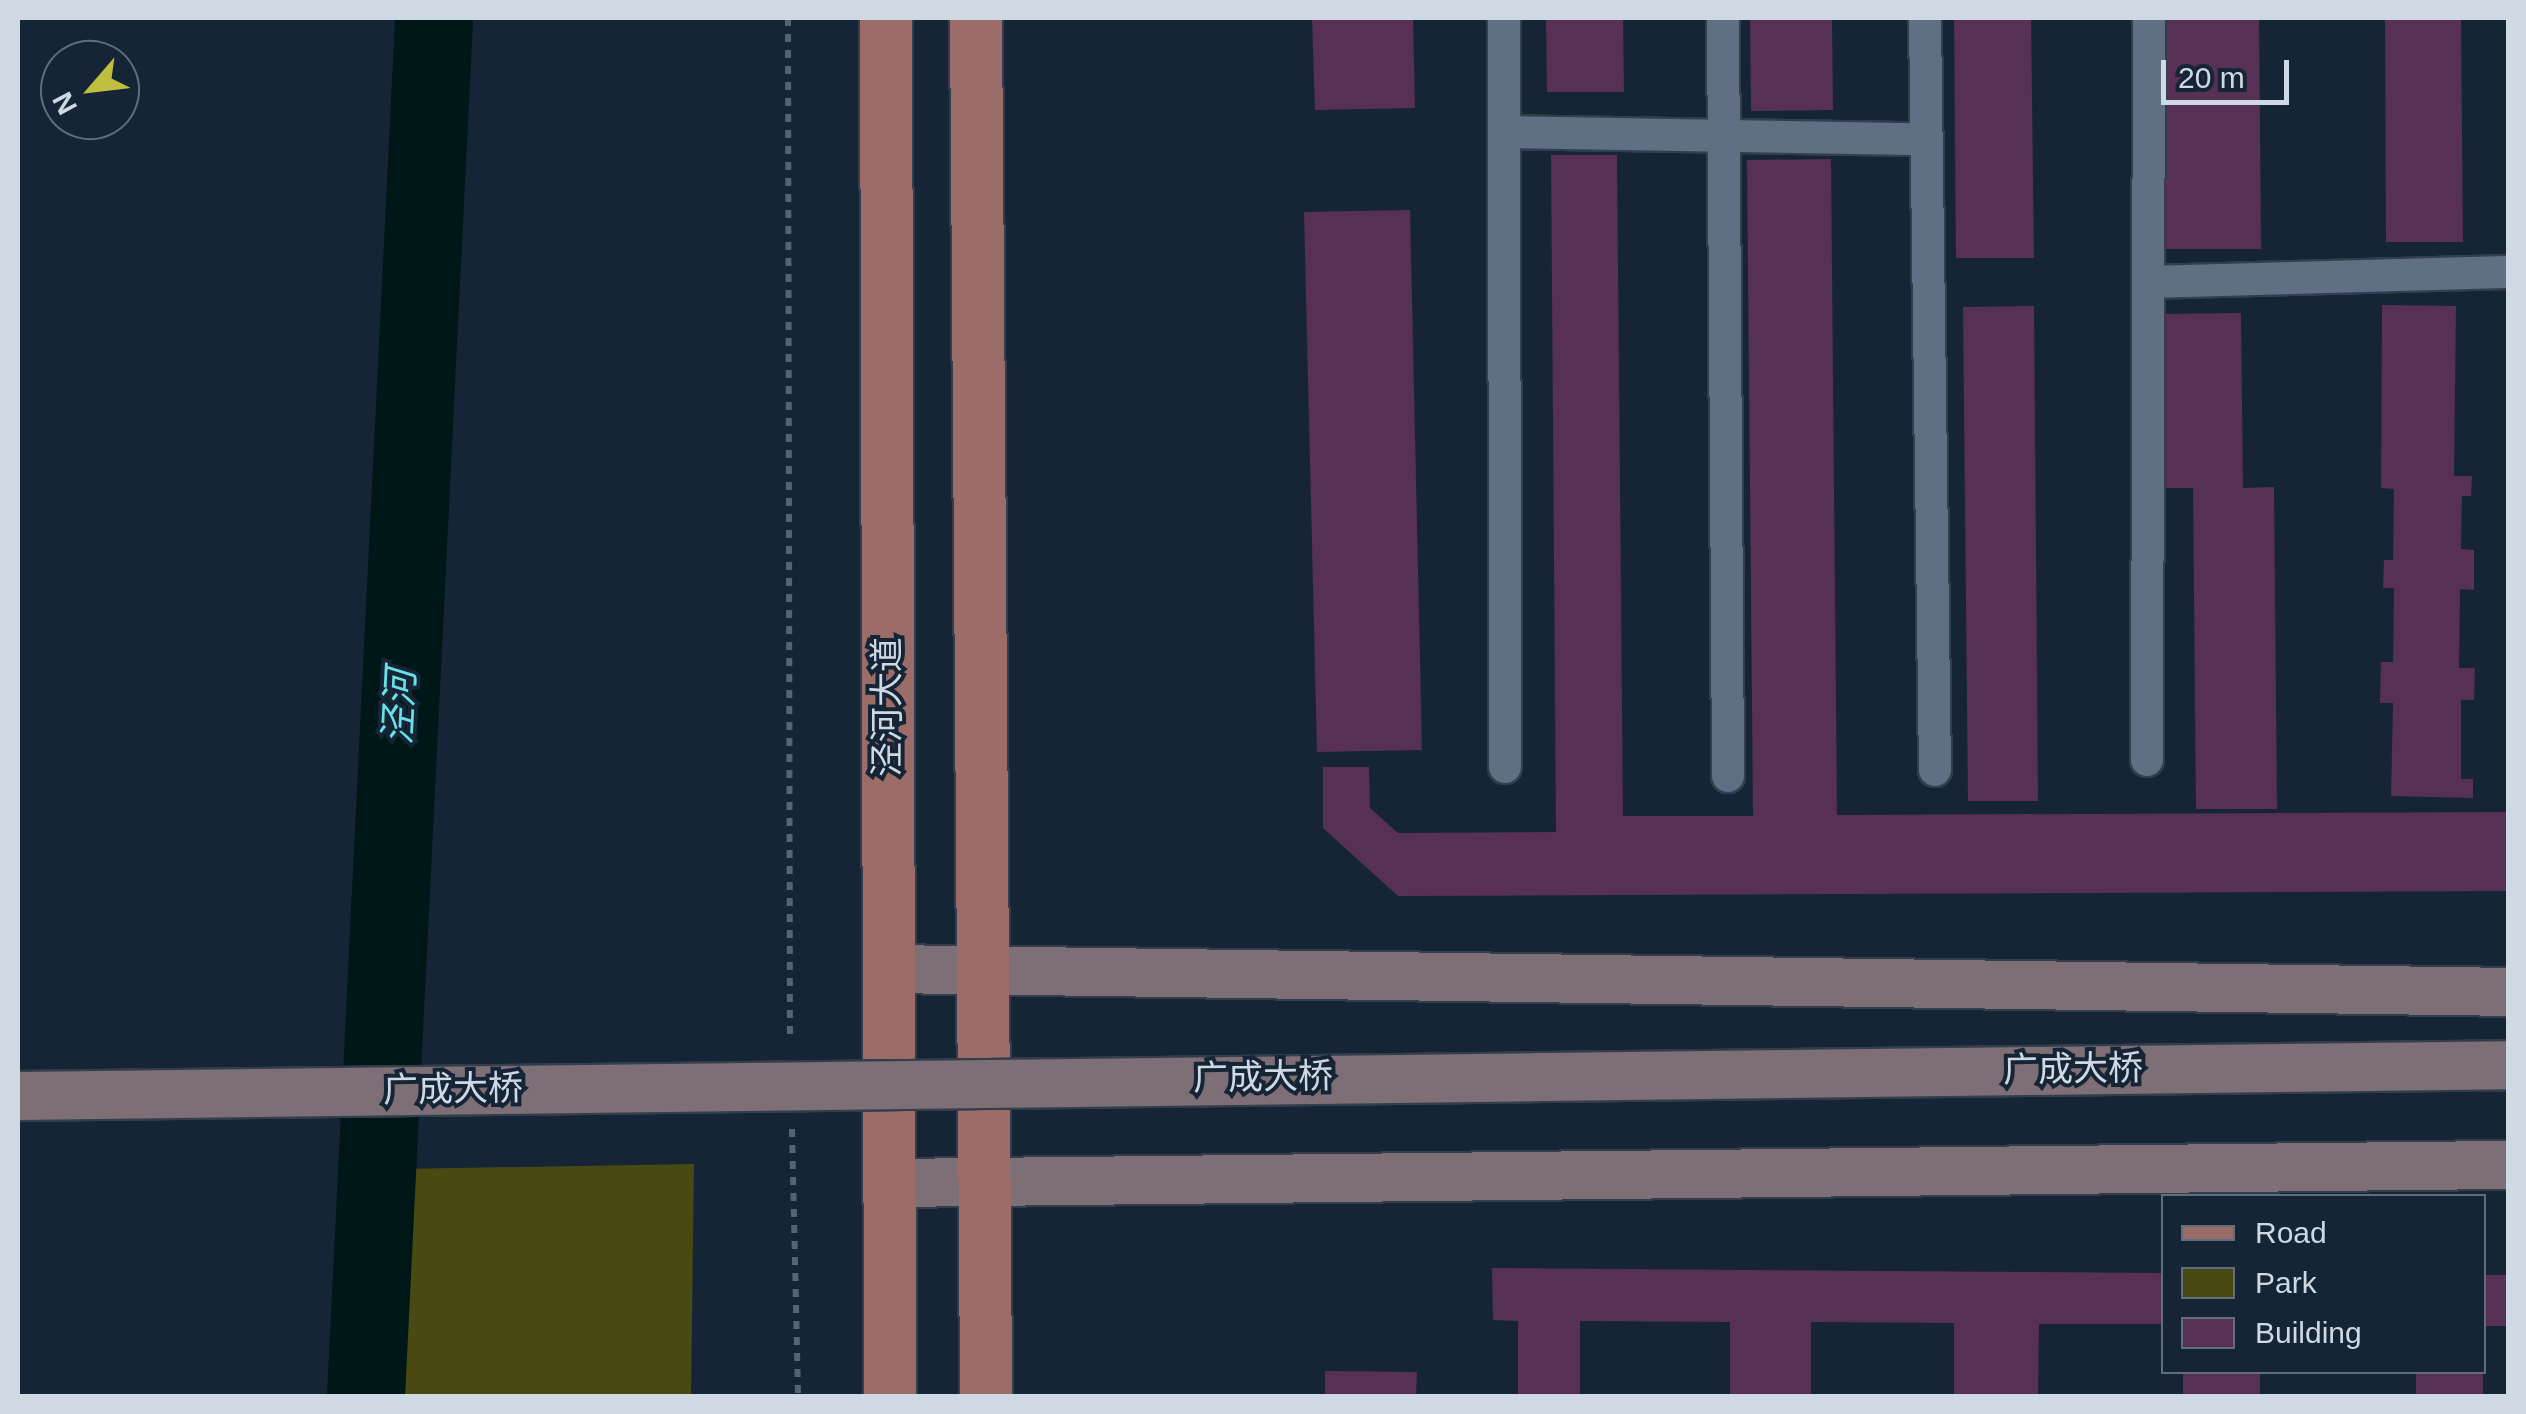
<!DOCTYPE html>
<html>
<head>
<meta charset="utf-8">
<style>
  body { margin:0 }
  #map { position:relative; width:2526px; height:1414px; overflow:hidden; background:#152536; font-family:Arial,"Noto Sans SC",sans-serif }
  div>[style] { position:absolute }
  .green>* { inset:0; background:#484a12 }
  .river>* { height:78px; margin:-39px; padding:0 39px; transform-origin:39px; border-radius:39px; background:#001718 }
  .building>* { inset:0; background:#573055 }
  .path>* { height:6px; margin-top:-3px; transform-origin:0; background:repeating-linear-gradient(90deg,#556372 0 8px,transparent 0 16px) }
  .roads { filter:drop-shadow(2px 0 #333e4c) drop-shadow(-2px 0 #333e4c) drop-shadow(0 2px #333e4c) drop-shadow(0 -2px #333e4c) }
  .minor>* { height:32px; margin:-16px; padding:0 16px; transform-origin:16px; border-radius:16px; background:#5f7085 }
  .secondary>* { height:48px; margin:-24px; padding:0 24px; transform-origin:24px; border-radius:24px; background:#7e6e76 }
  .primary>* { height:52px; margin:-26px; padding:0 26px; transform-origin:26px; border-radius:26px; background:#9c6c68 }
  .bridges { filter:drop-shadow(2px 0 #333e4c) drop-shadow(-2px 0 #333e4c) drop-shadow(0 2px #333e4c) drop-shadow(0 -2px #333e4c) }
  .secondary-bridge>* { height:48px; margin:-24px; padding:0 24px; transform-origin:24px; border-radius:24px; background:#7e6e76 }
  span { translate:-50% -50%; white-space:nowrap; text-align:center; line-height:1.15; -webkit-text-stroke:8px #152536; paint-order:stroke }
  .street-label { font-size:35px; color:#cfd9e4 }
  .water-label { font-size:38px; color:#67e1e7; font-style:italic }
  .frame { position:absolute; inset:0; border:20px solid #cfd9e4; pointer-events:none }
  .legend { position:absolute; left:2161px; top:1194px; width:325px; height:180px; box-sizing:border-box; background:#152536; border:2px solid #5f6d7c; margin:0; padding:12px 18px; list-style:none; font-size:30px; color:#cfd9e4 }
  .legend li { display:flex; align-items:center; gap:20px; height:50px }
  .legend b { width:50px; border:2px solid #5f6d7c }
  .north { position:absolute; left:40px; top:40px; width:100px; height:100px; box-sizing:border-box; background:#152536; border:2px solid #5f6d7c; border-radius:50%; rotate:242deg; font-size:28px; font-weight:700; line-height:40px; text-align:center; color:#cfd9e4 }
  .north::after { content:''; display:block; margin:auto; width:35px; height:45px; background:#c0be41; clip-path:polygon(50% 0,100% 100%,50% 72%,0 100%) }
  .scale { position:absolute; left:2161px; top:60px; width:128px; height:45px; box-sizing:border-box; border:5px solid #cfd9e4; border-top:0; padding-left:12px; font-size:30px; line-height:35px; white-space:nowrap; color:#cfd9e4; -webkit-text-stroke:8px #152536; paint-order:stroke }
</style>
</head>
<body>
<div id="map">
  <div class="green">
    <div style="clip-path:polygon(694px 1164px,691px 1396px,398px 1396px,399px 1169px)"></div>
  </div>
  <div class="river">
    <div style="left:366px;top:1396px;width:1380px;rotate:-87.17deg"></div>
  </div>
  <div class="building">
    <div style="clip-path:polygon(1312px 18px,1413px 18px,1415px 108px,1315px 110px)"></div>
    <div style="clip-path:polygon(1546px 18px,1623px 18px,1624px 92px,1547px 92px)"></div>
    <div style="clip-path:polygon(1750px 18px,1832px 18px,1833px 110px,1751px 111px)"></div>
    <div style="clip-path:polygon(1954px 18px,2031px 18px,2034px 258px,1956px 258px)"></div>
    <div style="clip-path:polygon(2163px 18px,2259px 18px,2261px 249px,2166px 249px)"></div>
    <div style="clip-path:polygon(2385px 18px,2461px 18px,2463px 242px,2386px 242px)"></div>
    <div style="clip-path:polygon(1551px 155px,1617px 155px,1623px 816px,1753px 816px,1747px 160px,1831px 159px,1837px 815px,2508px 812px,2508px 891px,1398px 896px,1323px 828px,1323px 767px,1369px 767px,1370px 808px,1398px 833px,1556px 832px)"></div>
    <div style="clip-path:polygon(1410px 210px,1422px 750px,1317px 752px,1304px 212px)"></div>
    <div style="clip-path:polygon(2382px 305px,2456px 306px,2454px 476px,2472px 476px,2471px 496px,2462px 496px,2461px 549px,2474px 550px,2474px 590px,2460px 589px,2459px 668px,2475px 668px,2474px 700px,2461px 700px,2461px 779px,2473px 779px,2473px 798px,2391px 796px,2393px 703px,2380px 703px,2381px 662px,2393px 662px,2394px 588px,2383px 588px,2384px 560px,2393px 560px,2394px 489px,2381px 488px)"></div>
    <div style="clip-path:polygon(2034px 306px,2038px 801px,1968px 801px,1963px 307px)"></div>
    <div style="clip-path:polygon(2241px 313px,2243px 488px,2274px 487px,2277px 809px,2196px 809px,2193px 488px,2163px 488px,2161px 314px)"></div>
    <div style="clip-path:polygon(1492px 1268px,2164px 1273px,2164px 1324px,2039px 1324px,2038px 1396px,1954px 1396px,1954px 1323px,1811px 1322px,1811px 1396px,1730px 1396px,1730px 1322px,1580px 1321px,1580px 1396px,1518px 1396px,1518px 1321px,1493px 1320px)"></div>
    <div style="clip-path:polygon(2484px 1275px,2508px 1275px,2508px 1326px,2484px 1326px)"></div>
    <div style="clip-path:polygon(1325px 1371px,1417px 1372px,1416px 1396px,1325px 1396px)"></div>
    <div style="clip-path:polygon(2183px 1372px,2260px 1372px,2260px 1396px,2183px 1396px)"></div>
    <div style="clip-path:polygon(2416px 1372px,2483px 1372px,2483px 1396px,2416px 1396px)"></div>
  </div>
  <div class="path">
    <div style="left:788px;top:18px;width:1023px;rotate:89.89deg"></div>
    <div style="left:792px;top:1129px;width:267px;rotate:88.7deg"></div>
  </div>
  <div class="roads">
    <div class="minor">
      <div style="left:1504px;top:18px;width:749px;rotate:89.92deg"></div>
      <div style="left:1723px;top:18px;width:758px;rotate:89.62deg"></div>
      <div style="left:1925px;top:18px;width:752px;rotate:89.24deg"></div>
      <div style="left:1505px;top:132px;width:421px;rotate:1deg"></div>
      <div style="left:2148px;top:282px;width:360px;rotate:-1.6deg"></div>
      <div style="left:2147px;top:760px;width:742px;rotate:-89.85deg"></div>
    </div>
    <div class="secondary">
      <div style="left:888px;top:969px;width:1620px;rotate:0.81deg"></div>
      <div style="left:891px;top:1183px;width:1617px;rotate:-0.64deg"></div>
    </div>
    <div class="primary">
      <div style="left:886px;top:18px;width:1378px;rotate:89.83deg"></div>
      <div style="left:976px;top:18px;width:1378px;rotate:89.58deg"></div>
    </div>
  </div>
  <div class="bridges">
    <div class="secondary-bridge">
      <div style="left:18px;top:1096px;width:2490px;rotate:-0.71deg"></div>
    </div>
  </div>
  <div class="street-label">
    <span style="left:887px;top:707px;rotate:-90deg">泾河大道</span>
    <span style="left:2073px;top:1069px;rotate:-1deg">广成大桥</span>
    <span style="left:1263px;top:1077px;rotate:-1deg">广成大桥</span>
    <span style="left:453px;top:1089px;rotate:-1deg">广成大桥</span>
  </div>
  <div class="water-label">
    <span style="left:400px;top:707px;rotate:-87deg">泾河</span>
  </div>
  <div class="frame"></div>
  <ul class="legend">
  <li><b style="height:12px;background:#9c6c68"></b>Road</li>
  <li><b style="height:28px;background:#484a12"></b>Park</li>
  <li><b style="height:28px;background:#573055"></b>Building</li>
  </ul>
  <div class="north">N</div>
  <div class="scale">20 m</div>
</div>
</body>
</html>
